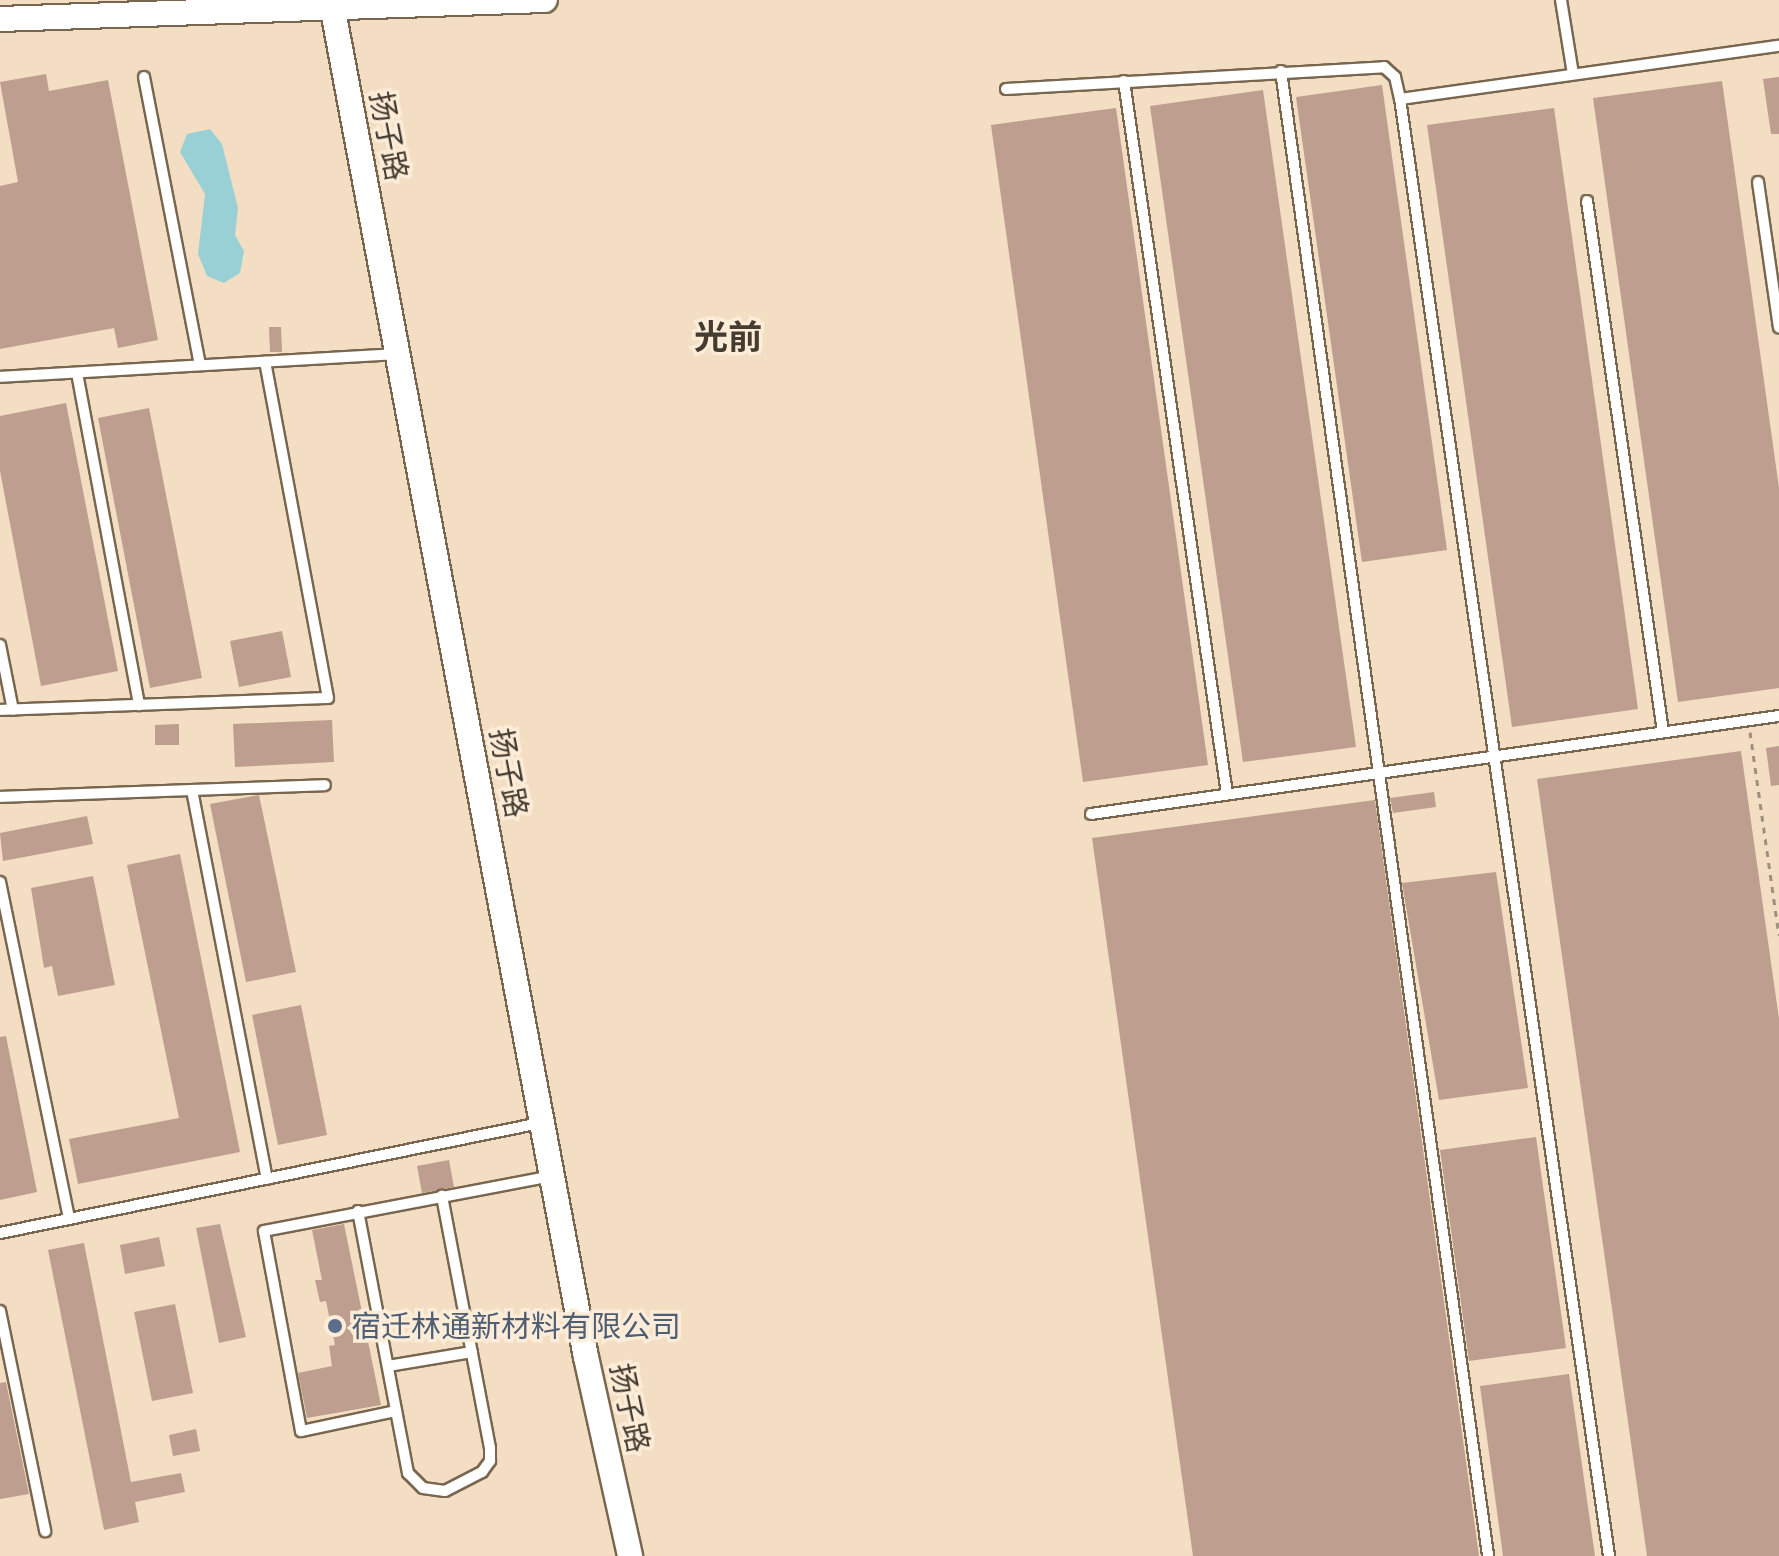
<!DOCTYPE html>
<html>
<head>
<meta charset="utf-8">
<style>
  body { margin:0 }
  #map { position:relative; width:1779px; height:1556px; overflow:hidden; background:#f3dec4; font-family:"Titillium Web","Noto Sans SC",sans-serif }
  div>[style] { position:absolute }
  .water>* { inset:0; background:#99d0d6 }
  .building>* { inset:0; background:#bd9e8f }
  .path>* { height:3px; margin-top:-1.5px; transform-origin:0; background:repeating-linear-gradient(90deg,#9f907e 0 6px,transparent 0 12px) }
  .roads { filter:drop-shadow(2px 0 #78664e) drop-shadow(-2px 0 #78664e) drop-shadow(0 2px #78664e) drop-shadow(0 -2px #78664e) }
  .service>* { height:10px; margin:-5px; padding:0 5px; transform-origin:5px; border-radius:5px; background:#fff }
  .tertiary>* { height:24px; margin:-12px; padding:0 12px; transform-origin:12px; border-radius:12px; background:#fff }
  .dots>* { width:22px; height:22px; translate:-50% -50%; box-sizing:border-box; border:4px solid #fdecd7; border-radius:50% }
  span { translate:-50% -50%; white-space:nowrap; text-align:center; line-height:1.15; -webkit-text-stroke:7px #fdecd7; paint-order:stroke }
  .street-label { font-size:30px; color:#443b31 }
  .service-label { font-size:30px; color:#4e5e75 }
  .left { translate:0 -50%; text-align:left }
  .quarter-label { font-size:34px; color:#443b31; font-weight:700 }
</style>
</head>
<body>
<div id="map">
  <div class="water">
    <div style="clip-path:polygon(210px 129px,222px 144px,238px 208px,235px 235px,244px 251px,240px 273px,224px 283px,207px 276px,198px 254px,205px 194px,180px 152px,187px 134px)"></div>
  </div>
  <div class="building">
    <div style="clip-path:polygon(46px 74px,49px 91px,108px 80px,158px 340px,118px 348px,114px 328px,0 349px,0 186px,18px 182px,0 82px)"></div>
    <div style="clip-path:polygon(1779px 77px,1779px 134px,1771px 134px,1763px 79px)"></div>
    <div style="clip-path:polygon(1722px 81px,1779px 488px,1779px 688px,1678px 702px,1593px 98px)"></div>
    <div style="clip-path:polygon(1382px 85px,1447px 550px,1362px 562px,1296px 97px)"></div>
    <div style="clip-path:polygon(1263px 90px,1356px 747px,1243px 762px,1150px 106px)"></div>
    <div style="clip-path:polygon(1116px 108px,1208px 765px,1083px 782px,991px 125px)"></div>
    <div style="clip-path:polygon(1554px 108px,1638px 709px,1512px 727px,1427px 125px)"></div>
    <div style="clip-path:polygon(269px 327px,281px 327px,282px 352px,270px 352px)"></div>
    <div style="clip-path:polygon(66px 403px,118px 671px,41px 686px,0 471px,0 416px)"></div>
    <div style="clip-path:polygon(149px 408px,202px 678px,150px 688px,98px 418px)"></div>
    <div style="clip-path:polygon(282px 631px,291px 677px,239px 687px,230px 641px)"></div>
    <div style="clip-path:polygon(332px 720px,334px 762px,235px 767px,233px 724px)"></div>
    <div style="clip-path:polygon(179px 724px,179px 745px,155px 745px,155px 725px)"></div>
    <div style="clip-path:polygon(1779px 746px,1779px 785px,1771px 786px,1766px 748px)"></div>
    <div style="clip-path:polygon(1741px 751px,1779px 1019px,1779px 1556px,1647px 1556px,1537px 779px)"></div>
    <div style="clip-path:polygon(1434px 792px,1436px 807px,1393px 813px,1390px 798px)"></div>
    <div style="clip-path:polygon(259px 795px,296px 972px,246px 982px,210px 804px)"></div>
    <div style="clip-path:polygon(1375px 800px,1479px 1556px,1193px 1556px,1092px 838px)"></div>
    <div style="clip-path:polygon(87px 816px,93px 844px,3px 861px,0 833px)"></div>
    <div style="clip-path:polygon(180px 854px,240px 1152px,78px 1184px,69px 1139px,179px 1118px,127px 865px)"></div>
    <div style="clip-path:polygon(1496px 872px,1528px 1088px,1439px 1100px,1402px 883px)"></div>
    <div style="clip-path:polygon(93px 876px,115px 985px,58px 996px,52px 966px,44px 968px,31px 888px)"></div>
    <div style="clip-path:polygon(301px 1005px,327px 1135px,278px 1145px,252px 1015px)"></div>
    <div style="clip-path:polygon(6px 1036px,37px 1192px,0 1200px,0 1037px)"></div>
    <div style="clip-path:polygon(1536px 1137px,1566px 1348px,1469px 1361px,1440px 1150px)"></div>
    <div style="clip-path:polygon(449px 1160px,454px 1187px,422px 1193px,417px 1166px)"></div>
    <div style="clip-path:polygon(220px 1224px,246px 1337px,219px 1343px,196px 1228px)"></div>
    <div style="clip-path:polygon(344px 1224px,381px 1405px,307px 1418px,298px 1373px,332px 1366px,329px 1346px,335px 1345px,326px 1301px,320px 1302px,315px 1280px,322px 1280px,312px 1230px)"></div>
    <div style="clip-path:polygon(159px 1237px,165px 1266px,125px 1274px,120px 1245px)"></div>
    <div style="clip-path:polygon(84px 1243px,131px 1482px,181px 1473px,185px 1492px,135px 1502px,139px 1522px,104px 1530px,48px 1250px)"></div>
    <div style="clip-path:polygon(175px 1304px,193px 1393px,152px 1401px,134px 1312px)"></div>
    <div style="clip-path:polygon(1569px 1374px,1595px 1556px,1503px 1556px,1480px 1386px)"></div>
    <div style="clip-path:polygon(6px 1382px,29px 1494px,0 1499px,0 1383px)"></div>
    <div style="clip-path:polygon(196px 1429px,200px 1451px,173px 1456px,169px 1435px)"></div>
  </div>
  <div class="path">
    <div style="left:1750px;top:732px;width:205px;rotate:81.9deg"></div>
  </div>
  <div class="roads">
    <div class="service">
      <div style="left:1561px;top:0;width:75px;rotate:80.8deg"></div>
      <div style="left:1281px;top:71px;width:1499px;rotate:82.06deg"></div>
      <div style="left:144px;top:77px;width:293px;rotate:79deg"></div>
      <div style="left:1124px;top:81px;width:720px;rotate:81.78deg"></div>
      <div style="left:1006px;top:89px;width:379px;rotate:-3.3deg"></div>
      <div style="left:1384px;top:67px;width:15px;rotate:42deg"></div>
      <div style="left:1395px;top:77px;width:23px;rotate:77deg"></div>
      <div style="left:1758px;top:182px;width:147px;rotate:81.8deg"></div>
      <div style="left:1587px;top:201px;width:536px;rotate:81.85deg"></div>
      <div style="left:77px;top:373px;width:338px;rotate:79.4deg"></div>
      <div style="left:0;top:377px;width:398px;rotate:-3.3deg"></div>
      <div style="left:0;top:645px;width:66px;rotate:78.7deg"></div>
      <div style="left:0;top:710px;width:328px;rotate:-2.1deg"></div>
      <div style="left:328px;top:698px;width:342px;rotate:-100.6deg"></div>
      <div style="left:192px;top:790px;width:396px;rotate:79.1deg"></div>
      <div style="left:0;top:797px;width:325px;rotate:-2.1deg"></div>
      <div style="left:1091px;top:814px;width:695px;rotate:-8.11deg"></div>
      <div style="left:0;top:882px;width:344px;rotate:78.4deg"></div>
      <div style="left:358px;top:1211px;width:267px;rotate:79.2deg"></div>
      <div style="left:408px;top:1473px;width:21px;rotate:45deg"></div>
      <div style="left:423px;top:1488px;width:22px;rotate:8deg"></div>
      <div style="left:445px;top:1491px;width:42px;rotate:-27.2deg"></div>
      <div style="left:482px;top:1472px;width:14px;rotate:-54deg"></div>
      <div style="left:490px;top:1461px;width:13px;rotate:-90deg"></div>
      <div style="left:490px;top:1448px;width:257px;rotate:-100.8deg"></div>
      <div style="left:0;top:1233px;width:551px;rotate:-11.51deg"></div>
      <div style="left:0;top:1311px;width:225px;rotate:78.4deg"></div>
      <div style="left:388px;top:1366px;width:85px;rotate:-9.5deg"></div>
      <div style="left:396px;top:1411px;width:97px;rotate:168.1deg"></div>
      <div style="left:301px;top:1431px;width:203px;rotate:-100.5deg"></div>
      <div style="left:264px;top:1231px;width:293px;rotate:-10.8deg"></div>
      <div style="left:1609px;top:1556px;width:1472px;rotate:-98.16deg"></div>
      <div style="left:1400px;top:99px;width:383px;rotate:-8deg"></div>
    </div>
    <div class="tertiary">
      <div style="left:331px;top:0;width:1381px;rotate:79.36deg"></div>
      <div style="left:586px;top:1357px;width:204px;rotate:77.5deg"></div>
      <div style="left:0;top:19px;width:545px;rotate:-2deg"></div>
    </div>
  </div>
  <div class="dots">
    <div style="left:335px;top:1326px;background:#5c6f8a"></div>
  </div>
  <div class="street-label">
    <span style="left:389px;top:136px;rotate:79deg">扬子路</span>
    <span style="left:509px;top:773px;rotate:79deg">扬子路</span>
    <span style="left:630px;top:1408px;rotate:78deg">扬子路</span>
  </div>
  <div class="service-label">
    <span class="left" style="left:351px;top:1326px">宿迁林通新材料有限公司</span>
  </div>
  <div class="quarter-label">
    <span style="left:728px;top:337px">光前</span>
  </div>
</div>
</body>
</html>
